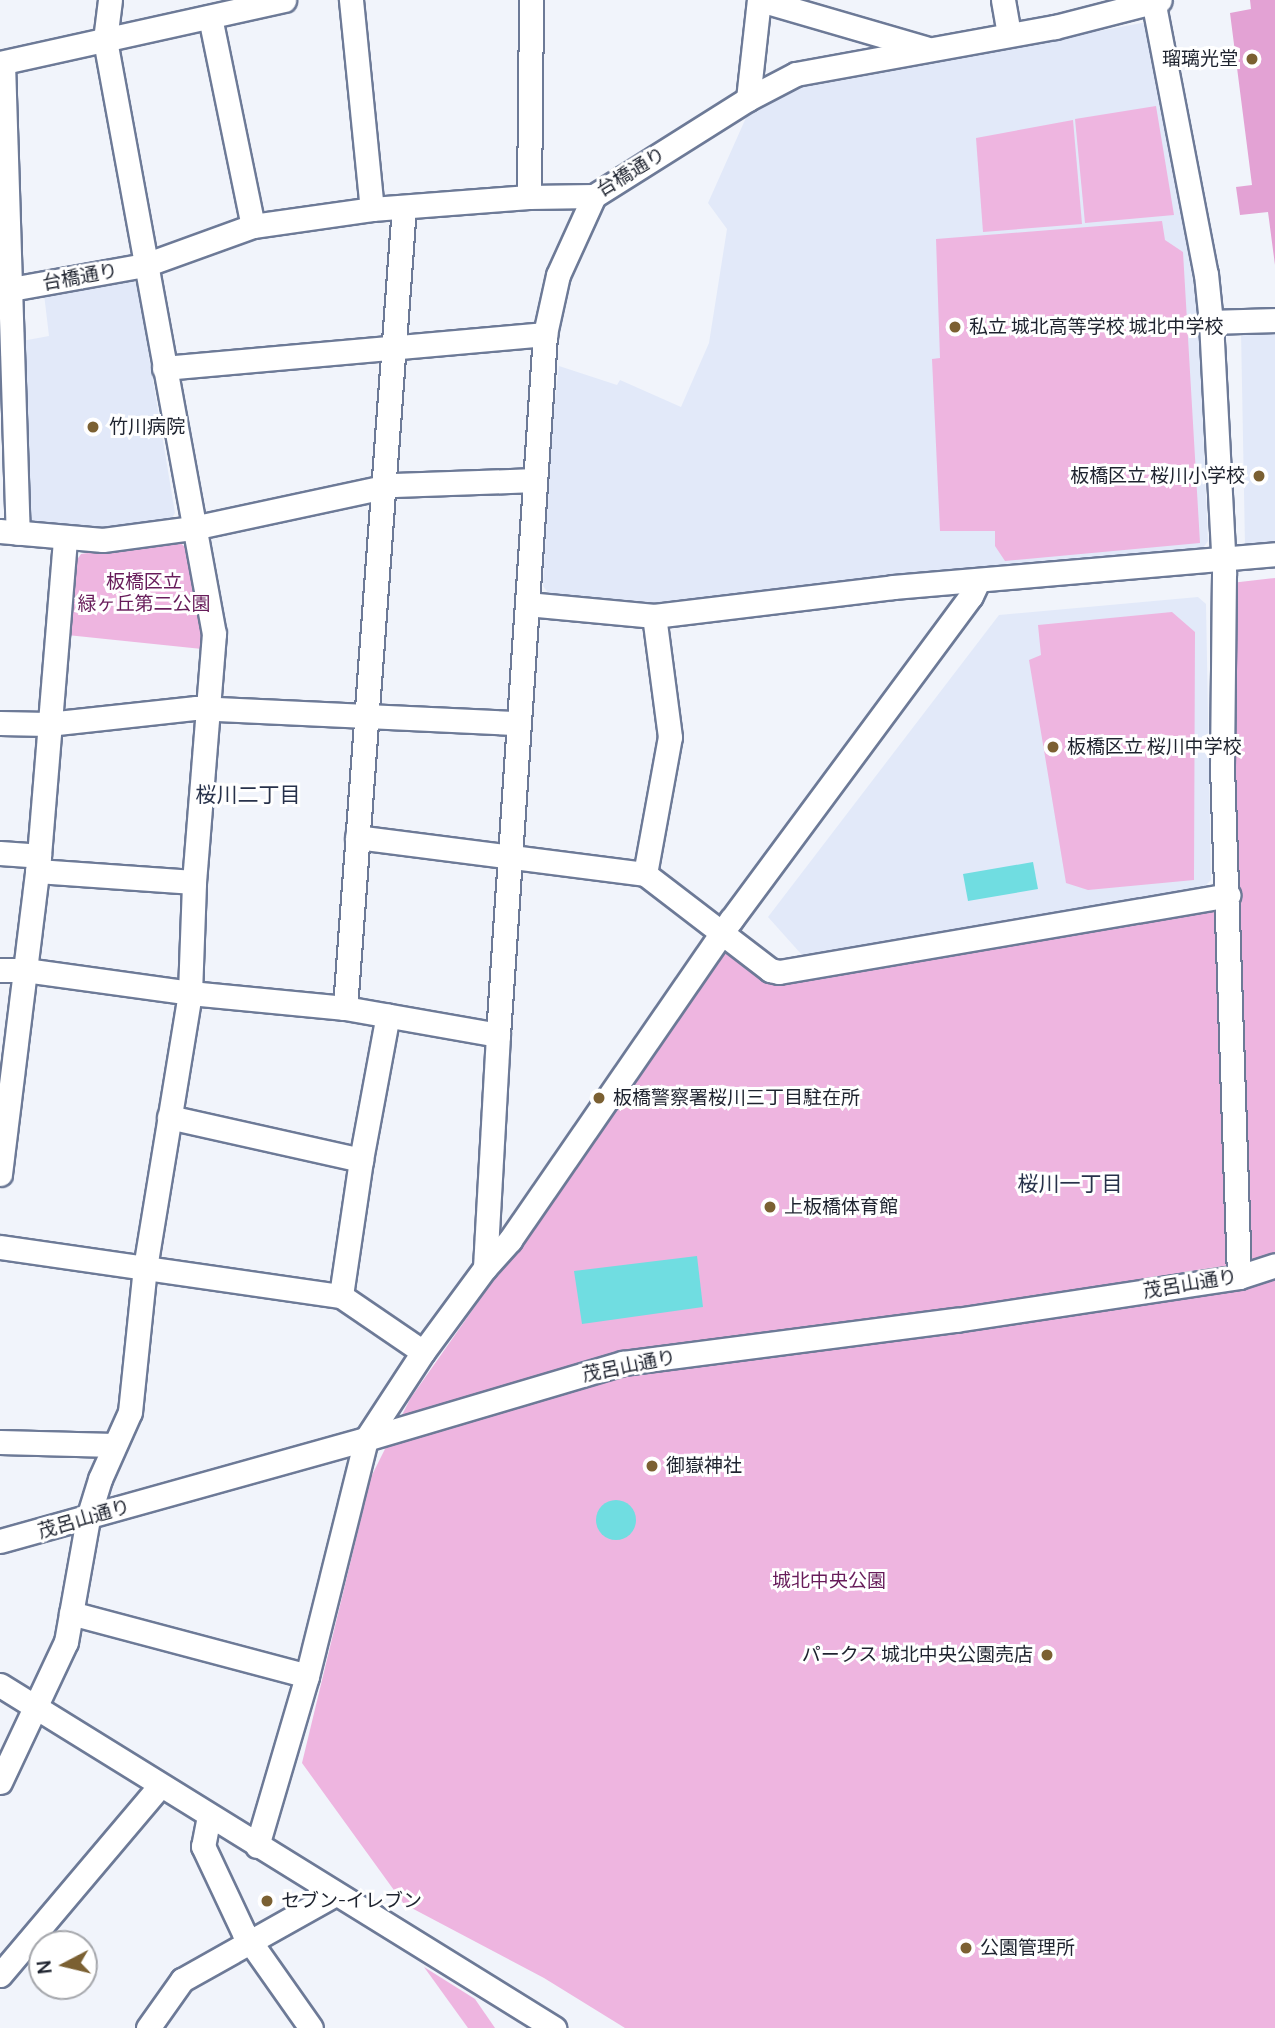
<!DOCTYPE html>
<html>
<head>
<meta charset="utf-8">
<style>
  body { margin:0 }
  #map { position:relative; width:1275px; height:2028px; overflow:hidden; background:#f1f4fb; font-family:Manrope,"Noto Sans JP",sans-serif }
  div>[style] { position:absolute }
  .built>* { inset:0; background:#e2e9f9 }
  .green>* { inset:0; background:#eeb5e0 }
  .forest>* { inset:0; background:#e3a2d4 }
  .water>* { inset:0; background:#70dde1 }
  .round { border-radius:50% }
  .roads { filter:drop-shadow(2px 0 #6d7a97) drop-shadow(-2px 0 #6d7a97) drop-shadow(0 2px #6d7a97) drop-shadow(0 -2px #6d7a97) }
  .minor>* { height:23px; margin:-11.5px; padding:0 11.5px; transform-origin:11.5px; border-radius:11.5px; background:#fff }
  .dots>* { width:19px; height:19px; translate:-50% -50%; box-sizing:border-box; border:4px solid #fff; border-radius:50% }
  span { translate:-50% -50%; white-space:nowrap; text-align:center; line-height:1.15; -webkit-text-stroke:6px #fff; paint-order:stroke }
  .poi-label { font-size:19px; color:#1e232f }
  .right { translate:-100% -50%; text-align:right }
  .left { translate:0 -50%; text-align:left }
  .street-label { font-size:19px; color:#1e232f }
  .park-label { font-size:19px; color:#671c5a }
  .neighbourhood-label { font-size:21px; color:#27314a }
  .north { position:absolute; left:28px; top:1930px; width:70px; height:70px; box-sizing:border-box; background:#fff; border:2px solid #a5a7ac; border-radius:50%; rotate:263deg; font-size:19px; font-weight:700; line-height:28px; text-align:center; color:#1e232f }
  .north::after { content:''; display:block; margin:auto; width:24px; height:32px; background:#7b6032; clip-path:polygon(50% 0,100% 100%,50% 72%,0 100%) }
</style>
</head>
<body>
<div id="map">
  <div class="built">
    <div style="clip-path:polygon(1147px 22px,1198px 310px,1208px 541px,1203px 548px,881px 580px,677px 605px,549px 594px,543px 586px,552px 426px,559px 366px,617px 385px,620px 380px,681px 407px,709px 343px,727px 229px,708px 203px,749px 111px,795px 88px)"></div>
    <div style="clip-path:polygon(130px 278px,137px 284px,175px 513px,170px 521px,95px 531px,31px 528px,22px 341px,49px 336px,44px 294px)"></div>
    <div style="clip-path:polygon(1275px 330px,1275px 542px,1245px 546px,1241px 331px)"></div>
    <div style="clip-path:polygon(1198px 597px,1206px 604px,1211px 880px,1204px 887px,802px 955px,768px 917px,999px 615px)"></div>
  </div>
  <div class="green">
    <div style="clip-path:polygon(1156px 106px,1174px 215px,1085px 223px,1075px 119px)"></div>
    <div style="clip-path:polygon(1073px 120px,1082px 224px,983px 232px,976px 138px)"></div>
    <div style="clip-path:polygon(1162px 221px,1165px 240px,1183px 252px,1200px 543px,1005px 561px,995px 546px,995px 531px,940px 531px,932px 359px,940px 358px,936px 239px)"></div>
    <div style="clip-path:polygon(176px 539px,185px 547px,202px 634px,202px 649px,67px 635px,74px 564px,81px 554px)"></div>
    <div style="clip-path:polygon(1275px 578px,1275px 2028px,625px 2028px,544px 1978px,404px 1904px,302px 1763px,371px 1477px,410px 1399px,726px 949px,772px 983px,1235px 908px,1231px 583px)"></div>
    <div style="clip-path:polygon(1172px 612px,1195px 632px,1194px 880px,1088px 890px,1066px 883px,1029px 660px,1041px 655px,1038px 625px)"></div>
    <div style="clip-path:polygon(424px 1967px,475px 1999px,495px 2028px,468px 2028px)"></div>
  </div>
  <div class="forest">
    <div style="clip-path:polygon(1250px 0,1275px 0,1275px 265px,1268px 212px,1240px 215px,1236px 187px,1252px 185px,1230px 13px,1251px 9px)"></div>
  </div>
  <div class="water">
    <div style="clip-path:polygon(1033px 862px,1038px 889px,968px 901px,963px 874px)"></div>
    <div style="clip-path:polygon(697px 1256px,703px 1307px,582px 1324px,574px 1271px)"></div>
    <div class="round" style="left:596px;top:1500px;width:40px;height:40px"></div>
  </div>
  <div class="roads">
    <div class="minor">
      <div style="left:351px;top:0;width:210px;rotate:84.3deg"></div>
      <div style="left:760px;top:0;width:172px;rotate:16.2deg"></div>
      <div style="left:1003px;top:0;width:34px;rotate:80deg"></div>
      <div style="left:1153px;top:0;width:279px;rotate:79.1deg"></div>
      <div style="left:1206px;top:274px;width:48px;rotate:84.1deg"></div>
      <div style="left:1211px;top:322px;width:252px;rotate:87deg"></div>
      <div style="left:1224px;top:574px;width:192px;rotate:90.6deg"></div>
      <div style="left:1222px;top:766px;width:511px;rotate:88.09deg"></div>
      <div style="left:210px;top:17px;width:213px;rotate:78.4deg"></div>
      <div style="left:0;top:63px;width:291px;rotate:-12.5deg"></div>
      <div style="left:3px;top:63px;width:470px;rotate:88.2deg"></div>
      <div style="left:748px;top:99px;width:100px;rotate:-83.7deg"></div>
      <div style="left:529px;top:197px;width:197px;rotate:-89.4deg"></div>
      <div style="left:0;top:291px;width:147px;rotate:-10.2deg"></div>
      <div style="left:145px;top:265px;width:115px;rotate:-19.9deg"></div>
      <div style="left:253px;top:226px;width:120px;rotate:-8.1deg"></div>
      <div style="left:372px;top:209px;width:157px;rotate:-4.4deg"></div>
      <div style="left:529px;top:197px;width:65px;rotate:-0.9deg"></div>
      <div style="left:594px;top:196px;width:182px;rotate:-32.2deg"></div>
      <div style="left:748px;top:99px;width:54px;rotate:-27.5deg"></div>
      <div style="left:796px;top:74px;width:263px;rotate:-10.3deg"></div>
      <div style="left:1055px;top:27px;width:108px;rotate:-14.4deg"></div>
      <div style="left:1211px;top:322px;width:64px;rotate:-1.8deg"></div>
      <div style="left:164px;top:368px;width:383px;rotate:-5.1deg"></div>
      <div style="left:0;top:531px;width:103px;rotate:5deg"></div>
      <div style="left:103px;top:540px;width:91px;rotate:-7.6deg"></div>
      <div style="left:193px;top:528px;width:206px;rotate:-12.1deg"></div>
      <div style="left:394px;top:485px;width:141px;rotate:-2deg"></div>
      <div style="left:527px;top:604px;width:128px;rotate:5.4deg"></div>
      <div style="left:654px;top:616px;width:241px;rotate:-6.9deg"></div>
      <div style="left:893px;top:587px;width:383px;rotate:-4.9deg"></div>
      <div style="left:0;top:723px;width:48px;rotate:1.2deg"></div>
      <div style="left:48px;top:724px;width:149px;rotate:-6.2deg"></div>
      <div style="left:196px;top:708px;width:323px;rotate:2.7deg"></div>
      <div style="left:357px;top:837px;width:290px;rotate:7.3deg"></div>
      <div style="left:645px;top:874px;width:158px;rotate:37.5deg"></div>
      <div style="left:770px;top:970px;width:9px;rotate:13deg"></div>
      <div style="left:779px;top:972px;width:456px;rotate:-9.7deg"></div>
      <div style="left:0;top:853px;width:39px;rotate:4deg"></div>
      <div style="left:37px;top:871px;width:157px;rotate:4deg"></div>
      <div style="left:645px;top:874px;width:139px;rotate:-79.7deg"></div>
      <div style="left:670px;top:737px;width:122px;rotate:-97.5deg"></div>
      <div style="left:0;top:970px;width:25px"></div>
      <div style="left:25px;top:970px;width:167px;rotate:7.9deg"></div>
      <div style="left:190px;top:993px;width:156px;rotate:5.5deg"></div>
      <div style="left:345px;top:1008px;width:155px;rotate:10deg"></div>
      <div style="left:498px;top:1035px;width:233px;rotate:93.2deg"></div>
      <div style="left:345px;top:1008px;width:803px;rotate:-85.79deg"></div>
      <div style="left:498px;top:1035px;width:703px;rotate:-86.16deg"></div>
      <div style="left:545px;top:334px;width:60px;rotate:-77.6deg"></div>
      <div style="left:558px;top:275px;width:87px;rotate:-65.5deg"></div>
      <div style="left:169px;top:1117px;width:197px;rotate:12.6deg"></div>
      <div style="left:361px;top:1160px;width:137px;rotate:98.4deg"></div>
      <div style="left:361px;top:1160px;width:147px;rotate:-79.5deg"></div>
      <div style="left:0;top:1174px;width:320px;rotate:-83deg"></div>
      <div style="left:39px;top:856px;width:318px;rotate:-85.3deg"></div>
      <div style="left:0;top:1247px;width:345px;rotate:8.2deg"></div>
      <div style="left:341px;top:1296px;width:99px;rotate:34.3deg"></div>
      <div style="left:0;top:1442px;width:114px;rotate:1.5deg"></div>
      <div style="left:0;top:1541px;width:380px;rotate:-15.6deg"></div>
      <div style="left:366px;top:1439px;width:268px;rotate:-16.5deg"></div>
      <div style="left:623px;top:1363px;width:336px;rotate:-7.4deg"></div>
      <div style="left:956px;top:1320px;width:286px;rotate:-8.6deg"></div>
      <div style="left:1239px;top:1277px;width:38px;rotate:-18deg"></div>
      <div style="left:71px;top:1613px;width:244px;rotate:14.9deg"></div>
      <div style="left:0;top:1685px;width:652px;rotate:31.76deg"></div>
      <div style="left:0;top:1782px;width:155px;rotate:-64.8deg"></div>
      <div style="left:66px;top:1642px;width:126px;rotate:-79.9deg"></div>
      <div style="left:88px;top:1518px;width:41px;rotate:-72.9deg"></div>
      <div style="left:100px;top:1479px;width:73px;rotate:-65.9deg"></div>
      <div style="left:130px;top:1412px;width:145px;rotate:-84.1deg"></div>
      <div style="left:145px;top:1268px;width:279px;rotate:-80.7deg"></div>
      <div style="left:190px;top:993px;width:111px;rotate:-87.9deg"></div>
      <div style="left:194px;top:882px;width:249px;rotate:-85.4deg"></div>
      <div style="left:214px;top:634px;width:604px;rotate:-100.4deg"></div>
      <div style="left:105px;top:40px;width:40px;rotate:-82.9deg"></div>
      <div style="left:209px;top:1816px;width:31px;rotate:101deg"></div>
      <div style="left:203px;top:1846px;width:96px;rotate:64.8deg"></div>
      <div style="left:244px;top:1933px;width:116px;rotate:54.8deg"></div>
      <div style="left:257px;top:1846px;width:177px;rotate:-73.6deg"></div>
      <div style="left:307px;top:1676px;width:244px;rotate:-76deg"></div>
      <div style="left:366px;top:1439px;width:104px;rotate:-56.8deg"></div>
      <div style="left:423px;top:1352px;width:104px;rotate:-53.6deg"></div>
      <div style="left:485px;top:1268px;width:38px;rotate:-48deg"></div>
      <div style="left:510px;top:1240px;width:389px;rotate:-55.4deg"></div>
      <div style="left:731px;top:920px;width:403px;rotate:-53.5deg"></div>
      <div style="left:971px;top:596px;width:17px;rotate:-65deg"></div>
      <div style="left:0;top:1975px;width:248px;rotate:-49.8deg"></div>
      <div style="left:148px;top:2028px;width:59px;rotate:-54.7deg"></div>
      <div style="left:182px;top:1980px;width:176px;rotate:-29.3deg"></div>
    </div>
  </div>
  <div class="dots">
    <div style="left:1252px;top:59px;background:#7b6032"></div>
    <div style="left:955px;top:327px;background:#7b6032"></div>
    <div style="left:93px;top:427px;background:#7b6032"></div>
    <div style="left:1259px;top:476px;background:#7b6032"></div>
    <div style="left:1053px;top:747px;background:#7b6032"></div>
    <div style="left:599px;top:1098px;background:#7b6032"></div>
    <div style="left:770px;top:1207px;background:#7b6032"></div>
    <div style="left:652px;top:1466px;background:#7b6032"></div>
    <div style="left:1047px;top:1655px;background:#7b6032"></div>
    <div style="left:267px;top:1901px;background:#7b6032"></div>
    <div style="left:966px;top:1948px;background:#7b6032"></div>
  </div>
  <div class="poi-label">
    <span class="right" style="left:1238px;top:59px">瑠璃光堂</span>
    <span class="left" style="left:969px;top:327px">私立 城北高等学校 城北中学校</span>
    <span class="left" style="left:109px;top:427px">竹川病院</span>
    <span class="right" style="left:1245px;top:476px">板橋区立 桜川小学校</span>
    <span class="left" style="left:1067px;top:747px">板橋区立 桜川中学校</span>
    <span class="left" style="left:613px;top:1098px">板橋警察署桜川三丁目駐在所</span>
    <span class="left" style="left:784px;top:1207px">上板橋体育館</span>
    <span class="left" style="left:666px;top:1466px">御嶽神社</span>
    <span class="right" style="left:1033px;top:1655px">パークス 城北中央公園売店</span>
    <span class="left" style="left:281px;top:1901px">セブン-イレブン</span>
    <span class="left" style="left:980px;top:1948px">公園管理所</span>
  </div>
  <div class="street-label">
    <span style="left:631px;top:172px;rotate:-31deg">台橋通り</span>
    <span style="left:80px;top:277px;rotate:-10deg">台橋通り</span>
    <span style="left:1190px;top:1284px;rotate:-9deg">茂呂山通り</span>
    <span style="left:629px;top:1366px;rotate:-11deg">茂呂山通り</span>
    <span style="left:84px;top:1519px;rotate:-16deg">茂呂山通り</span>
  </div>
  <div class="park-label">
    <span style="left:144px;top:593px">板橋区立<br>緑ヶ丘第二公園</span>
    <span style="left:829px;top:1581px">城北中央公園</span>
  </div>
  <div class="neighbourhood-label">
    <span style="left:248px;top:794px">桜川二丁目</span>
    <span style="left:1070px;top:1183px">桜川一丁目</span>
  </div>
  <div class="north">N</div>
</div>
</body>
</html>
